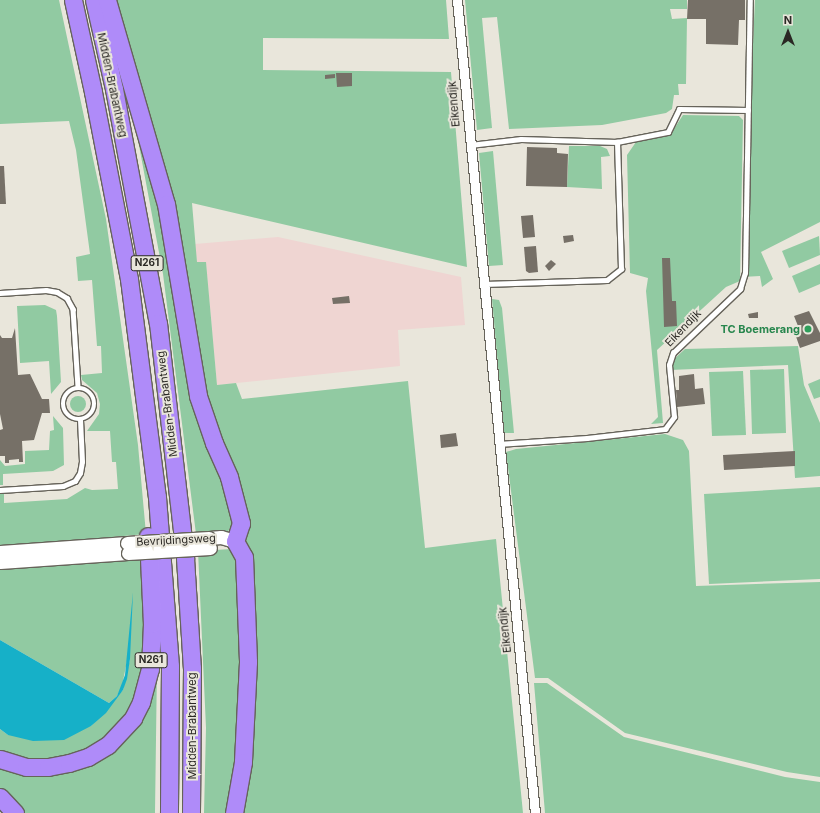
<!DOCTYPE html>
<html>
<head>
<meta charset="utf-8">
<style>
  body { margin:0 }
  #map { position:relative; width:820px; height:813px; overflow:hidden; background:#e9e6db; font-family:Inter,sans-serif }
  div>[style] { position:absolute }
  .commercial>* { inset:0; background:#efd5d2 }
  .green>* { inset:0; background:#91caa2 }
  .round { border-radius:50% }
  .water>* { inset:0; background:#16b0c8 }
  .building>* { inset:0; background:#767067 }
  .roads { filter:drop-shadow(1px 0 #66635a) drop-shadow(-1px 0 #66635a) drop-shadow(0 1px #66635a) drop-shadow(0 -1px #66635a) }
  .lane>* { height:4.5px; margin:-2.25px; padding:0 2.25px; transform-origin:2.25px; border-radius:2.25px; background:#fff }
  .lane>.ring { margin:-2.25px; padding:0; box-sizing:content-box; background:none; border:4.5px solid #fff; border-radius:50% }
  .street>* { height:9px; margin:-4.5px; padding:0 4.5px; transform-origin:4.5px; border-radius:4.5px; background:#fff }
  .secondary>* { height:13px; margin:-6.5px; padding:0 6.5px; transform-origin:6.5px; border-radius:6.5px; background:#fff }
  .highway>* { height:17px; margin:-8.5px; padding:0 8.5px; transform-origin:8.5px; border-radius:8.5px; background:#af8bf9 }
  .bridges { filter:drop-shadow(1px 0 #66635a) drop-shadow(-1px 0 #66635a) drop-shadow(0 1px #66635a) drop-shadow(0 -1px #66635a) }
  .secondary-bridge>* { height:13px; margin:-6.5px; padding:0 6.5px; transform-origin:6.5px; border-radius:6.5px; background:#fff }
  .dots>* { width:11px; height:11px; translate:-50% -50%; box-sizing:border-box; border:2px solid #e9e6db; border-radius:50% }
  span { translate:-50% -50%; white-space:nowrap; text-align:center; line-height:1.15; -webkit-text-stroke:4px #e9e6db; paint-order:stroke }
  .shield-label span { padding:1px 3px; background:#e9e6db; border:1px solid; border-radius:3px; -webkit-text-stroke-width:0 }
  .shield-label { font-size:10px; color:#2a2824; font-weight:700 }
  .street-label { font-size:11px; color:#2a2824 }
  .leisure-label { font-size:11px; color:#27864d; font-weight:700 }
  .right { translate:-100% -50%; text-align:right }
  .north { position:absolute; left:768px; top:12px; width:40px; height:40px; -webkit-text-stroke:3px #e9e6db; paint-order:stroke; rotate:0deg; font-size:11px; font-weight:700; line-height:16px; text-align:center; color:#2a2824 }
  .north::after { content:''; display:block; margin:auto; width:14px; height:18px; background:#2a2824; clip-path:polygon(50% 0,100% 100%,50% 72%,0 100%) }
</style>
</head>
<body>
<div id="map">
  <div class="commercial">
    <div style="clip-path:polygon(278px 237px,461px 277px,465px 325px,398px 330px,400px 366px,217px 385px,206px 263px,197px 263px,195px 244px)"></div>
  </div>
  <div class="green">
    <div style="clip-path:polygon(0 0,59px 0,106px 219px,138px 445px,146px 534px,0 547px,0 494px,4px 494px,4px 503px,67px 499px,85px 488px,92px 490px,118px 489px,116px 462px,112px 462px,110px 431px,87px 431px,99px 414px,100px 404px,97px 393px,82px 380px,81px 375px,102px 373px,101px 346px,97px 346px,92px 280px,78px 281px,76px 257px,90px 254px,76px 150px,69px 121px,0 124px)"></div>
    <div style="clip-path:polygon(111px 0,446px 0,449px 39px,263px 38px,263px 70px,451px 72px,467px 267px,192px 203px,197px 262px,206px 262px,217px 385px,236px 383px,242px 399px,408px 381px,425px 548px,496px 539px,523px 813px,238px 813px,246px 546px,244px 521px,215px 435px)"></div>
    <div style="clip-path:polygon(465px 0,687px 0,687px 9px,670px 9px,672px 19px,687px 18px,686px 84px,678px 84px,679px 95px,674px 95px,672px 109px,666px 113px,602px 125px,509px 129px,497px 17px,482px 18px,492px 128px,477px 130px)"></div>
    <div style="clip-path:polygon(755px 0,820px 0,820px 222px,761px 252px,773px 279px,762px 287px,760px 276px,742px 277px)"></div>
    <div style="clip-path:polygon(124px 65px,235px 520px,227px 533px,196px 534px,163px 274px)"></div>
    <div style="clip-path:polygon(683px 115px,739px 116px,743px 120px,740px 281px,726px 287px,657px 350px,663px 423px,651px 424px,658px 417px,646px 291px,648px 278px,630px 273px,627px 155px,636px 142px,670px 135px)"></div>
    <div style="clip-path:polygon(569px 146px,600px 146px,607px 149px,610px 156px,601px 157px,602px 189px,567px 187px)"></div>
    <div style="clip-path:polygon(493px 151px,503px 265px,489px 266px,479px 153px)"></div>
    <div style="clip-path:polygon(819px 236px,820px 255px,789px 268px,782px 251px)"></div>
    <div style="clip-path:polygon(820px 264px,820px 284px,799px 293px,792px 276px)"></div>
    <div style="clip-path:polygon(492px 299px,499px 300px,502px 308px,514px 433px,504px 433px)"></div>
    <div style="clip-path:polygon(45px 305px,56px 310px,57px 316px,61px 382px,51px 394px,49px 361px,20px 363px,17px 306px)"></div>
    <div style="clip-path:polygon(798px 346px,804px 385px,820px 423px,820px 476px,795px 478px,788px 365px,670px 370px,673px 360px,685px 349px)"></div>
    <div style="clip-path:polygon(784px 369px,786px 433px,752px 434px,750px 370px)"></div>
    <div style="clip-path:polygon(743px 371px,746px 435px,712px 436px,709px 372px)"></div>
    <div style="clip-path:polygon(820px 379px,820px 397px,814px 399px,808px 384px)"></div>
    <div class="round" style="left:70px;top:396px;width:16px;height:16px"></div>
    <div style="clip-path:polygon(53px 416px,63px 428px,64px 465px,53px 471px,3px 474px,3px 485px,0 485px,0 460px,5px 466px,25px 464px,25px 451px,49px 450px,50px 431px,54px 430px)"></div>
    <div style="clip-path:polygon(665px 434px,683px 440px,689px 451px,696px 586px,820px 582px,820px 777px,787px 772px,625px 733px,548px 678px,535px 678px,506px 452px,516px 449px)"></div>
    <div style="clip-path:polygon(820px 487px,820px 579px,709px 584px,704px 494px)"></div>
    <div style="clip-path:polygon(232px 549px,237px 553px,244px 694px,230px 813px,204px 813px,206px 728px,198px 551px)"></div>
    <div style="clip-path:polygon(147px 559px,147px 668px,121px 727px,95px 748px,39px 762px,0 752px,0 729px,8px 735px,91px 726px,123px 690px,130px 659px,128px 656px,122px 686px,117px 696px,109px 703px,0 640px,0 566px)"></div>
    <div style="clip-path:polygon(157px 666px,155px 813px,21px 813px,0 791px,0 763px,5px 766px,110px 750px)"></div>
    <div style="clip-path:polygon(534px 683px,547px 683px,624px 737px,785px 777px,820px 782px,820px 813px,545px 813px)"></div>
  </div>
  <div class="water">
    <div style="clip-path:polygon(133px 592px,130px 659px,127px 679px,123px 690px,106px 713px,91px 726px,64px 740px,33px 741px,8px 735px,0 729px,0 640px,109px 703px,117px 696px,125px 675px)"></div>
  </div>
  <div class="building">
    <div style="clip-path:polygon(688px 0,745px 0,745px 20px,739px 20px,738px 45px,706px 44px,706px 19px,687px 19px)"></div>
    <div style="clip-path:polygon(336px 73px,352px 73px,352px 86px,337px 87px)"></div>
    <div style="clip-path:polygon(335px 74px,335px 78px,325px 79px,325px 75px)"></div>
    <div style="clip-path:polygon(527px 147px,557px 148px,557px 153px,568px 154px,567px 187px,526px 186px)"></div>
    <div style="clip-path:polygon(0 166px,4px 166px,6px 204px,0 204px)"></div>
    <div style="clip-path:polygon(533px 215px,535px 237px,523px 238px,521px 216px)"></div>
    <div style="clip-path:polygon(573px 235px,574px 241px,564px 243px,563px 236px)"></div>
    <div style="clip-path:polygon(536px 246px,538px 272px,529px 273px,526px 271px,524px 247px)"></div>
    <div style="clip-path:polygon(662px 258px,670px 258px,672px 301px,676px 301px,677px 326px,664px 327px)"></div>
    <div style="clip-path:polygon(551px 260px,556px 264px,549px 271px,545px 266px)"></div>
    <div style="clip-path:polygon(349px 296px,350px 303px,333px 304px,332px 298px)"></div>
    <div style="clip-path:polygon(809px 311px,820px 333px,820px 341px,800px 348px,793px 328px,798px 326px,794px 316px)"></div>
    <div style="clip-path:polygon(758px 312px,758px 318px,749px 318px,748px 314px)"></div>
    <div style="clip-path:polygon(15px 328px,18px 375px,30px 374px,42px 399px,49px 399px,50px 413px,42px 413px,34px 440px,22px 441px,23px 462px,19px 462px,19px 459px,9px 460px,9px 463px,5px 463px,5px 456px,0 456px,0 430px,3px 429px,0 414px,0 335px,2px 338px,12px 338px)"></div>
    <div style="clip-path:polygon(694px 374px,695px 389px,703px 388px,705px 404px,677px 407px,676px 390px,679px 390px,679px 376px)"></div>
    <div style="clip-path:polygon(456px 433px,458px 446px,441px 448px,440px 435px)"></div>
    <div style="clip-path:polygon(795px 451px,795px 466px,724px 470px,723px 455px)"></div>
  </div>
  <div class="roads">
    <div class="lane">
      <div style="left:470px;top:145px;width:51px;rotate:-6.7deg"></div>
      <div style="left:521px;top:139px;width:96px;rotate:1.8deg"></div>
      <div style="left:617px;top:142px;width:52px;rotate:-11.1deg"></div>
      <div style="left:668px;top:132px;width:25px;rotate:-64deg"></div>
      <div style="left:679px;top:109px;width:69px;rotate:0.8deg"></div>
      <div style="left:484px;top:284px;width:123px;rotate:-1.9deg"></div>
      <div style="left:607px;top:280px;width:18px;rotate:-38deg"></div>
      <div style="left:621px;top:269px;width:127px;rotate:-91.8deg"></div>
      <div style="left:0;top:293px;width:46px;rotate:-3.7deg"></div>
      <div style="left:46px;top:290px;width:11px;rotate:10deg"></div>
      <div style="left:57px;top:292px;width:12px;rotate:31deg"></div>
      <div style="left:67px;top:298px;width:13px;rotate:61deg"></div>
      <div style="left:73px;top:309px;width:78px;rotate:86.3deg"></div>
      <div class="ring" style="left:63px;top:388px;width:27.5px;height:27.5px"></div>
      <div style="left:498px;top:444px;width:89px;rotate:-3.9deg"></div>
      <div style="left:587px;top:438px;width:79px;rotate:-6.6deg"></div>
      <div style="left:665px;top:429px;width:15px;rotate:-53deg"></div>
      <div style="left:674px;top:417px;width:52px;rotate:-95.5deg"></div>
      <div style="left:669px;top:365px;width:13px;rotate:-72deg"></div>
      <div style="left:673px;top:353px;width:93px;rotate:-43.7deg"></div>
      <div style="left:740px;top:289px;width:17px;rotate:-73deg"></div>
      <div style="left:745px;top:273px;width:273px;rotate:-89deg"></div>
      <div style="left:0;top:490px;width:63px;rotate:-3.6deg"></div>
      <div style="left:63px;top:486px;width:13px;rotate:-23deg"></div>
      <div style="left:75px;top:481px;width:9px;rotate:-58deg"></div>
      <div style="left:80px;top:473px;width:11px;rotate:-80deg"></div>
      <div style="left:82px;top:462px;width:42px;rotate:-92.7deg"></div>
    </div>
    <div class="street">
      <div style="left:457px;top:0;width:817px;rotate:84.52deg"></div>
    </div>
    <div class="secondary">
      <div style="left:209px;top:538px;width:12px;rotate:-5deg"></div>
      <div style="left:221px;top:537px;width:15px;rotate:16deg"></div>
      <div style="left:0;top:552px;width:127px;rotate:-4.1deg"></div>
      <div style="left:0;top:562px;width:128px;rotate:-4deg"></div>
    </div>
    <div class="highway">
      <div style="left:73px;top:0;width:94px;rotate:77.7deg"></div>
      <div style="left:93px;top:92px;width:190px;rotate:79.1deg"></div>
      <div style="left:129px;top:279px;width:220px;rotate:82.7deg"></div>
      <div style="left:157px;top:497px;width:169px;rotate:85.6deg"></div>
      <div style="left:170px;top:666px;width:147px;rotate:90.4deg"></div>
      <div style="left:94px;top:0;width:91px;rotate:77.3deg"></div>
      <div style="left:114px;top:89px;width:238px;rotate:79.4deg"></div>
      <div style="left:158px;top:323px;width:237px;rotate:83.4deg"></div>
      <div style="left:185px;top:558px;width:110px;rotate:86.4deg"></div>
      <div style="left:192px;top:668px;width:145px;rotate:90.4deg"></div>
      <div style="left:107px;top:0;width:212px;rotate:73.9deg"></div>
      <div style="left:166px;top:204px;width:195px;rotate:80.5deg"></div>
      <div style="left:198px;top:396px;width:50px;rotate:71.2deg"></div>
      <div style="left:214px;top:443px;width:37px;rotate:66deg"></div>
      <div style="left:229px;top:477px;width:48px;rotate:75.4deg"></div>
      <div style="left:241px;top:523px;width:19px;rotate:108deg"></div>
      <div style="left:235px;top:541px;width:18px;rotate:61deg"></div>
      <div style="left:244px;top:557px;width:105px;rotate:87.8deg"></div>
      <div style="left:248px;top:662px;width:100px;rotate:92.9deg"></div>
      <div style="left:243px;top:762px;width:52px;rotate:100deg"></div>
      <div style="left:0;top:759px;width:27px;rotate:17deg"></div>
      <div style="left:26px;top:767px;width:22px"></div>
      <div style="left:48px;top:767px;width:21px;rotate:-11deg"></div>
      <div style="left:69px;top:763px;width:20px;rotate:-18deg"></div>
      <div style="left:88px;top:757px;width:23px;rotate:-31deg"></div>
      <div style="left:108px;top:745px;width:37px;rotate:-47deg"></div>
      <div style="left:133px;top:718px;width:18px;rotate:-63deg"></div>
      <div style="left:141px;top:702px;width:34px;rotate:-75deg"></div>
      <div style="left:150px;top:669px;width:45px;rotate:-87.5deg"></div>
      <div style="left:152px;top:624px;width:88px;rotate:-92.6deg"></div>
      <div style="left:0;top:797px;width:22px;rotate:47deg"></div>
    </div>
  </div>
  <div class="bridges">
    <div class="secondary-bridge">
      <div style="left:127px;top:543px;width:82px;rotate:-3.5deg"></div>
      <div style="left:128px;top:553px;width:82px;rotate:-3.5deg"></div>
    </div>
  </div>
  <div class="dots">
    <div style="left:808px;top:329px;background:#2e9e5b"></div>
  </div>
  <div class="shield-label">
    <span style="left:147px;top:263px">N261</span>
    <span style="left:151px;top:660px">N261</span>
  </div>
  <div class="street-label">
    <span style="left:112px;top:85px;rotate:78deg">Midden-Brabantweg</span>
    <span style="left:454px;top:104px;rotate:-95deg">Eikendijk</span>
    <span style="left:683px;top:328px;rotate:-46deg">Eikendijk</span>
    <span style="left:167px;top:404px;rotate:-97deg">Midden-Brabantweg</span>
    <span style="left:176px;top:540px;rotate:-3deg">Bevrijdingsweg</span>
    <span style="left:505px;top:630px;rotate:-96deg">Eikendijk</span>
    <span style="left:192px;top:726px;rotate:-90deg">Midden-Brabantweg</span>
  </div>
  <div class="leisure-label">
    <span class="right" style="left:800px;top:329px">TC Boemerang</span>
  </div>
  <div class="north">N</div>
</div>
</body>
</html>
